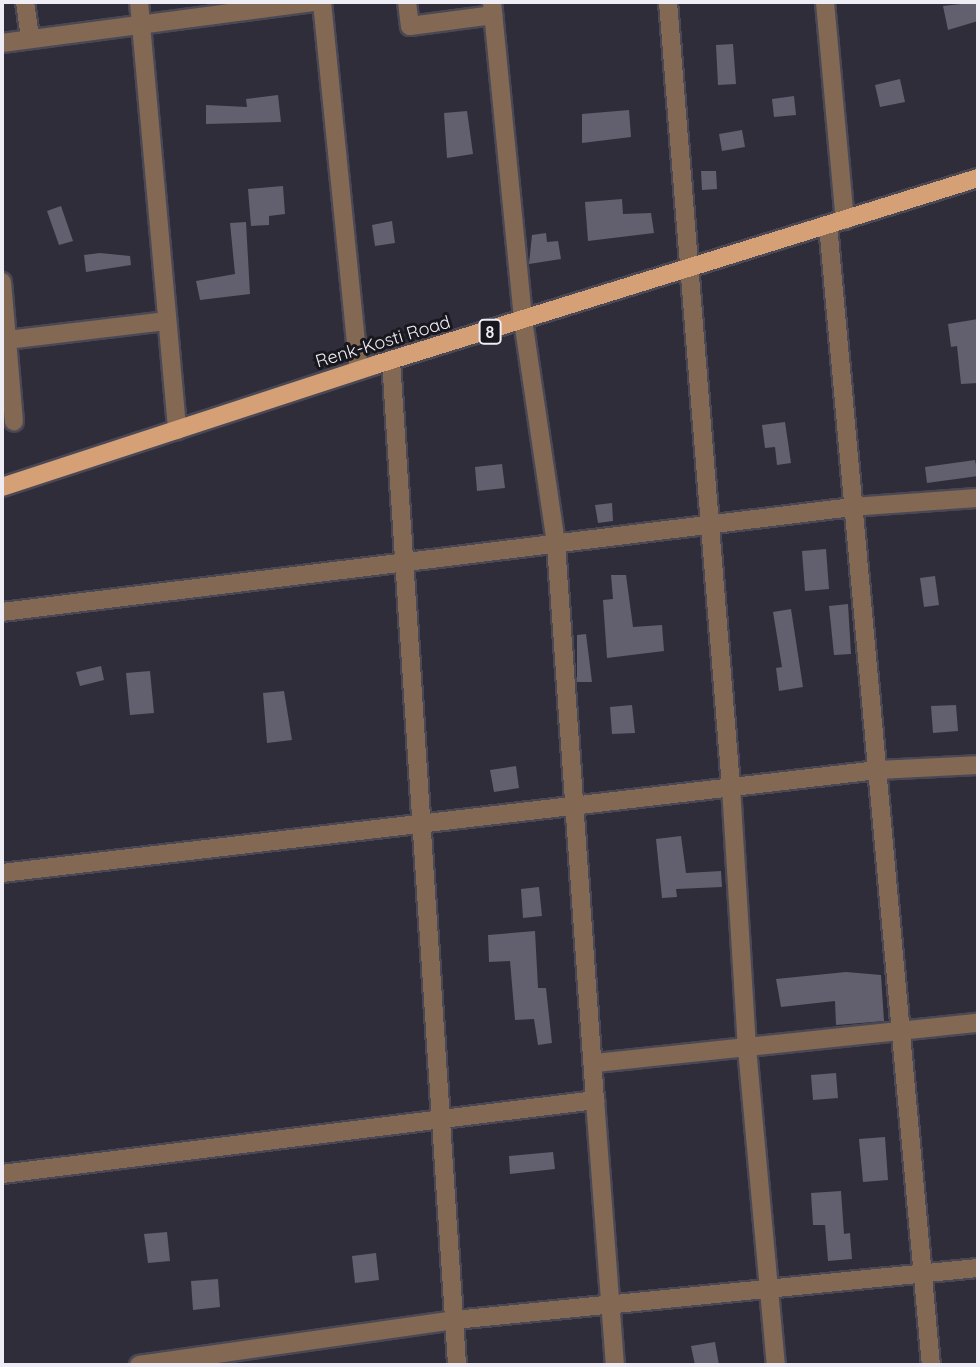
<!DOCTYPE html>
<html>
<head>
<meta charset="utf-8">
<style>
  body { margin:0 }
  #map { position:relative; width:980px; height:1367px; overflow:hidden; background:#302d3b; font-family:Quicksand,sans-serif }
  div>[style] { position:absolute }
  .building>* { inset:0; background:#625f6e }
  .roads { filter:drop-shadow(2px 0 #4b4855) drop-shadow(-2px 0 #4b4855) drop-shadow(0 2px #4b4855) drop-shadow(0 -2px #4b4855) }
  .minor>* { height:18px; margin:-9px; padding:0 9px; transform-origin:9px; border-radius:9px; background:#836954 }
  .major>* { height:18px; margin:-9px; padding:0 9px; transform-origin:9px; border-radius:9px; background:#d5a075 }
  span { translate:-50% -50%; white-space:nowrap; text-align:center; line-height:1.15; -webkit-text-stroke:6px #18171d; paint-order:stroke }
  .shield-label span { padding:2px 5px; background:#18171d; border:2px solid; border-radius:5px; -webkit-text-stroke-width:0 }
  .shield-label { font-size:16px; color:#eeedf6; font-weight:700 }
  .street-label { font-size:18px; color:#eeedf6 }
  .frame { position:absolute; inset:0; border:4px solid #eeedf6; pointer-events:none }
</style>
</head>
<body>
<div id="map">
  <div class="building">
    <div style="clip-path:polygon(978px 2px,978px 21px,948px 30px,943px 6px)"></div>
    <div style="clip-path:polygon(733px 44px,736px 84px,718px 85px,716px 45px)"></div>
    <div style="clip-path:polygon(900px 79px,905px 102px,880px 107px,875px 85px)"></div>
    <div style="clip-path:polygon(278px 95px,281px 122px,206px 124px,206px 105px,247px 107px,246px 99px)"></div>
    <div style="clip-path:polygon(794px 96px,796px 115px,774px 117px,772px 99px)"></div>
    <div style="clip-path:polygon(629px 110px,631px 137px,582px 143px,582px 114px)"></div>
    <div style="clip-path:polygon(467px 111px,473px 154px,447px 158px,444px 113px)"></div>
    <div style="clip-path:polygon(742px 130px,745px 147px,722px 151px,719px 134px)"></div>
    <div style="clip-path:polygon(701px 171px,716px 171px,717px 189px,702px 190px)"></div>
    <div style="clip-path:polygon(283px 186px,285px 214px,269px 216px,269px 225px,251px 226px,248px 189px)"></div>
    <div style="clip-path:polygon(622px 199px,623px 214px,651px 213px,654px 233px,588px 241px,585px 202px)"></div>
    <div style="clip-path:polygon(61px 206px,73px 241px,59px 245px,47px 211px)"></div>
    <div style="clip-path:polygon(392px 221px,395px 243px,375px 246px,372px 225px)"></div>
    <div style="clip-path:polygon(246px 222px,250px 294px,200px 300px,196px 281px,235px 274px,230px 223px)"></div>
    <div style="clip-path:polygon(546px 233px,547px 242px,558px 241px,561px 259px,529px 264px,532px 235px)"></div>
    <div style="clip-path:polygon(100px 253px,130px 256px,131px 265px,86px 272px,84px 255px)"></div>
    <div style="clip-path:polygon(978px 319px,978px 383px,961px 384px,957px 346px,951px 347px,948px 324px)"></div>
    <div style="clip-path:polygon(785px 422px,791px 463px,777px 465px,775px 447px,765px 448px,762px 425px)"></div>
    <div style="clip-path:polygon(975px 460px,978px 476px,927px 483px,925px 467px)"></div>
    <div style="clip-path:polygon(502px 464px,505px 488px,477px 491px,475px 467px)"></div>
    <div style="clip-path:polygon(612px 503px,613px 521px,598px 523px,595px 505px)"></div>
    <div style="clip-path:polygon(826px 549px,829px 589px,805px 591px,802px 551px)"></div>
    <div style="clip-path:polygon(611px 575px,626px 575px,633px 627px,662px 625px,664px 651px,607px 658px,603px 600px,613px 599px)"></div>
    <div style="clip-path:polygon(935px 576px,939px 605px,924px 607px,920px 578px)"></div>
    <div style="clip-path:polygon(848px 604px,851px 654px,834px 655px,829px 606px)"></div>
    <div style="clip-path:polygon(791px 609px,803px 687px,779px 691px,776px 668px,782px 667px,773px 612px)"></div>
    <div style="clip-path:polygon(586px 634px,592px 682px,577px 682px,577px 635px)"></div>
    <div style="clip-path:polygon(101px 666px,104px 680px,80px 686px,76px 672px)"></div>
    <div style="clip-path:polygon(150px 671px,154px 713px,130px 715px,126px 673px)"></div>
    <div style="clip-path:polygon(284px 691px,292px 740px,267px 743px,263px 693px)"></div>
    <div style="clip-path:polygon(632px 705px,635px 733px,612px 734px,610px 707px)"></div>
    <div style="clip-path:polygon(956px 705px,958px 731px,933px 733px,931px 706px)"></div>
    <div style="clip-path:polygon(516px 766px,519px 788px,494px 792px,490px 770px)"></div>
    <div style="clip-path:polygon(681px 836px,686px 873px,721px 871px,722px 887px,676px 889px,677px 897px,662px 898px,656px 839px)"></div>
    <div style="clip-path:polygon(539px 887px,542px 916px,523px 918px,521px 889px)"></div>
    <div style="clip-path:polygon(535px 931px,538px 988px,546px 988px,552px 1043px,538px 1045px,534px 1019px,515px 1020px,510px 961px,489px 962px,488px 935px)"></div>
    <div style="clip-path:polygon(846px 972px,881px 975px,884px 1021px,836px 1025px,835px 1001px,781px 1007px,776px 979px)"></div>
    <div style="clip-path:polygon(836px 1073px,838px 1098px,813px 1100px,811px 1075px)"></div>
    <div style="clip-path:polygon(885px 1137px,888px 1180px,863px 1182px,859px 1139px)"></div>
    <div style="clip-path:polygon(553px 1152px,555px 1169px,510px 1174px,509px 1156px)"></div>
    <div style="clip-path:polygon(841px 1191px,844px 1234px,850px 1233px,852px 1259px,828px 1261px,825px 1225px,813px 1225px,811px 1193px)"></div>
    <div style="clip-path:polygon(167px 1232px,170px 1261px,148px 1263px,144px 1234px)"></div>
    <div style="clip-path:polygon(376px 1253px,379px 1280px,355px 1283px,352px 1256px)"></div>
    <div style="clip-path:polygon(218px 1279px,220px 1307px,193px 1310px,191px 1281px)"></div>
    <div style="clip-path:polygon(715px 1342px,719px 1365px,695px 1365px,691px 1346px)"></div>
  </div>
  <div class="roads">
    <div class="minor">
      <div style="left:25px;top:2px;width:37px;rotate:82deg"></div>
      <div style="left:139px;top:2px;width:430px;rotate:84.9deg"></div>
      <div style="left:322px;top:2px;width:370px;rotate:84.3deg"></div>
      <div style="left:407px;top:2px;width:24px;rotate:83deg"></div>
      <div style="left:410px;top:26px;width:84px;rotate:-7.5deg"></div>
      <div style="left:492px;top:2px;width:320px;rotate:84.4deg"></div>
      <div style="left:523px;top:320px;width:226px;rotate:81.6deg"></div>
      <div style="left:556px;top:544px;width:557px;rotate:85.99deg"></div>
      <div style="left:668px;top:2px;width:788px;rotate:85.41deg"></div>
      <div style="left:731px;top:787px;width:261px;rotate:86.5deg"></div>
      <div style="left:747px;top:1048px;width:318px;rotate:84.8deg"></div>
      <div style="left:825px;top:2px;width:219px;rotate:84.8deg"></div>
      <div style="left:2px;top:43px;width:314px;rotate:-7.5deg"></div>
      <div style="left:828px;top:225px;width:1145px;rotate:84.84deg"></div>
      <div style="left:2px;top:282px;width:140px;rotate:85.1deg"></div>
      <div style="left:7px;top:340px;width:161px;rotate:-6.8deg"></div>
      <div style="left:391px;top:360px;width:1007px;rotate:86.24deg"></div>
      <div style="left:2px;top:612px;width:856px;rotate:-7.04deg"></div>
      <div style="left:852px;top:507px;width:126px;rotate:-4.1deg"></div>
      <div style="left:2px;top:873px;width:881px;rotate:-6.71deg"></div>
      <div style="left:877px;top:770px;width:101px;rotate:-2.8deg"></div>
      <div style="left:595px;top:1063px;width:385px;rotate:-6deg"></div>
      <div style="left:2px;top:1174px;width:598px;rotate:-7.11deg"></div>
      <div style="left:595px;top:1100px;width:266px;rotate:85.7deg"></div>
      <div style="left:139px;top:1365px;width:318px;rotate:-8.1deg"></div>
      <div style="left:454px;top:1320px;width:527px;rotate:-5.67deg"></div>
    </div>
    <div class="major">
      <div style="left:2px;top:487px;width:392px;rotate:-18.1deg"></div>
      <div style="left:375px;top:365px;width:631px;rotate:-17.23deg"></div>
    </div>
  </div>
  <div class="shield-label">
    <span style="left:490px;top:332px">8</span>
  </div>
  <div class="street-label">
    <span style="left:383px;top:342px;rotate:-17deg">Renk-Kosti Road</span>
  </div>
  <div class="frame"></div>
</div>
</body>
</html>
